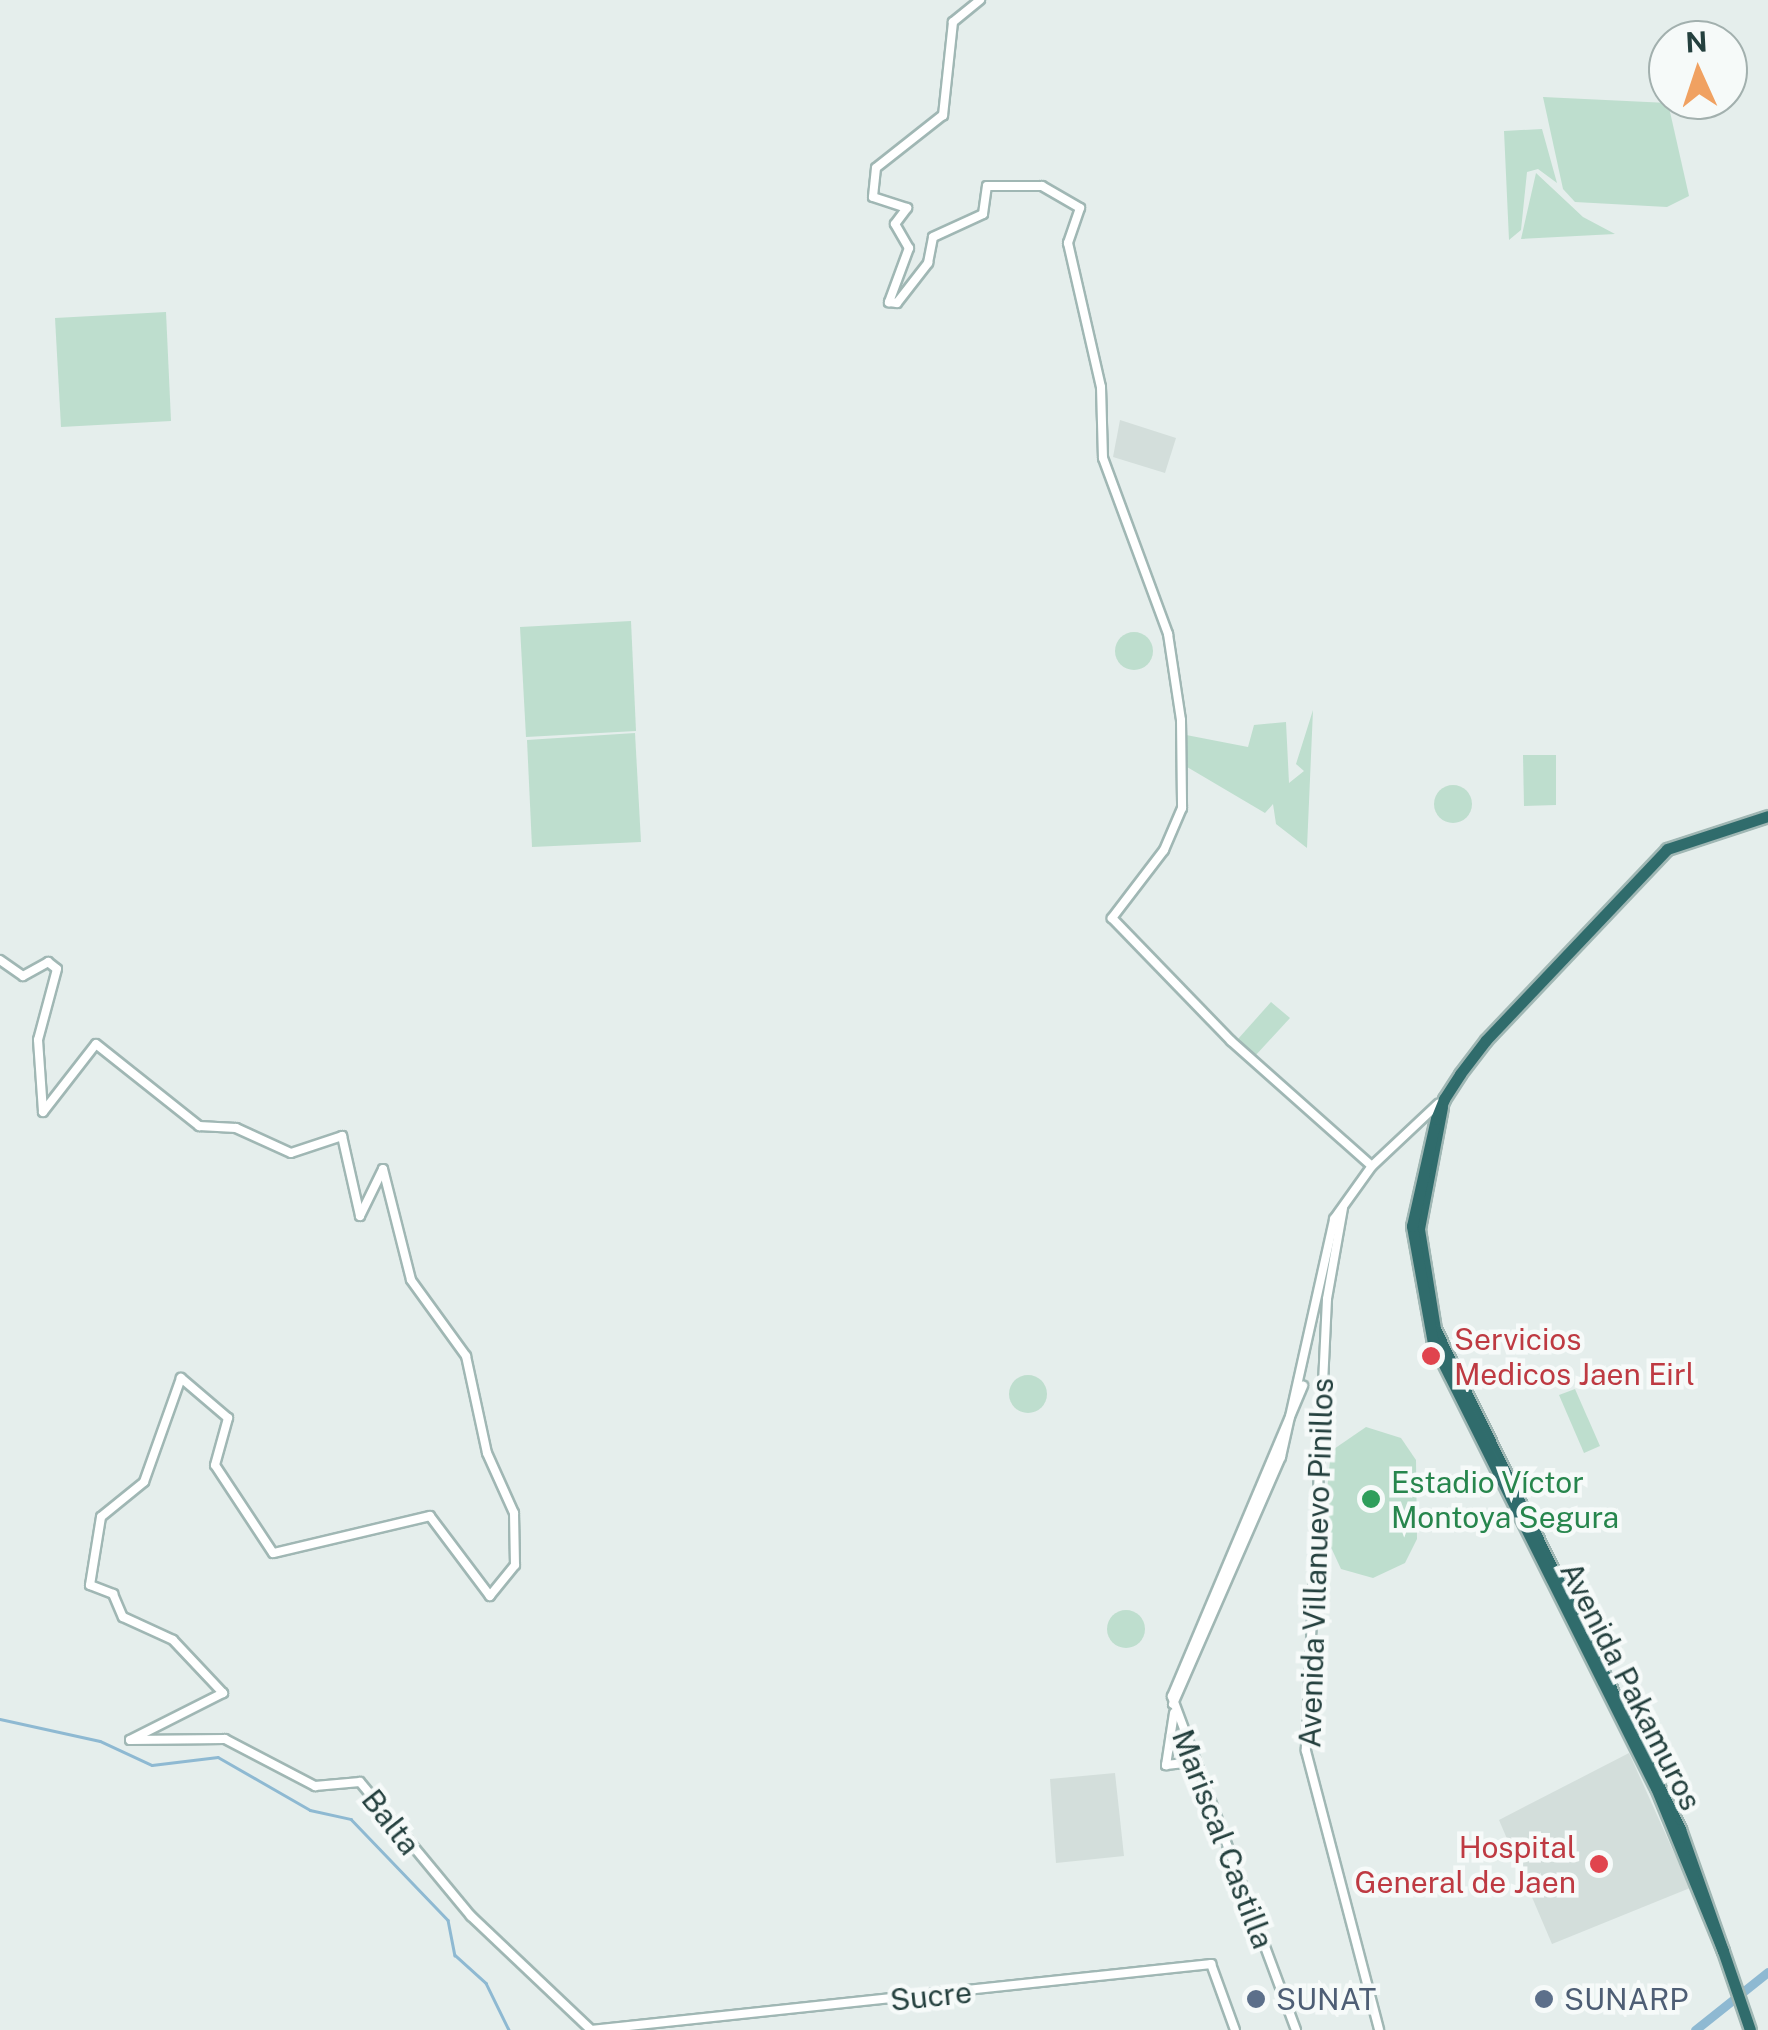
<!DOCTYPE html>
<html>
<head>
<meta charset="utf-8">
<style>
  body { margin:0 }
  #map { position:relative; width:1768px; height:2030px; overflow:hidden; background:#e5eeec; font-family:"Public Sans",sans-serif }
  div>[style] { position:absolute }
  .built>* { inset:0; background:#d3dedb }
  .green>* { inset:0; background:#bedece }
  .round { border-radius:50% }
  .stream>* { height:2.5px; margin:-1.25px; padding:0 1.25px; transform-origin:1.25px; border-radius:1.25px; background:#8eb9d2 }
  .river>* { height:9px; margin:-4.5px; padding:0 4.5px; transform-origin:4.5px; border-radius:4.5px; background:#8eb9d2 }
  .roads { filter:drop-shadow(2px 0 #a0b7b4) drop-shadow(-2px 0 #a0b7b4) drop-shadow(0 2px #a0b7b4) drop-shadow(0 -2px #a0b7b4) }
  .secondary>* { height:8px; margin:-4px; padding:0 4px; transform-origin:4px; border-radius:4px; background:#fff }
  .highway>* { height:11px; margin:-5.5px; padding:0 5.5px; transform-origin:5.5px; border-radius:5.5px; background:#306c6c }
  .dots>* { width:28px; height:28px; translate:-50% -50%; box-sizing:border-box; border:5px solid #f6faf9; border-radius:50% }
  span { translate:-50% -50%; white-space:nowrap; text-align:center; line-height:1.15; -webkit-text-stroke:9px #f6faf9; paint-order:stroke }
  .health-label { font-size:30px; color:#be3a42 }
  .left { translate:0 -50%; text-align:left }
  .right { translate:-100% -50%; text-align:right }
  .leisure-label { font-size:30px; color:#27864d }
  .street-label { font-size:30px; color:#24403e }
  .service-label { font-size:30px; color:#4e5e75 }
  .north { position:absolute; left:1648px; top:20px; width:100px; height:100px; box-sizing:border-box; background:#f6faf9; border:2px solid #a2b0ae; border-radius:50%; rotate:357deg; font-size:28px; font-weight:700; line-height:40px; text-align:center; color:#24403e }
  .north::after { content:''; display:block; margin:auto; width:35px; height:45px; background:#f0a161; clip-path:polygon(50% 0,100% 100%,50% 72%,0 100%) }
</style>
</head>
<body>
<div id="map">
  <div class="built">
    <div style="clip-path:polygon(1120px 420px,1176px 438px,1165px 473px,1113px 457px)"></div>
    <div style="clip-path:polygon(1629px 1753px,1690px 1888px,1552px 1944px,1499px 1820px)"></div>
    <div style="clip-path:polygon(1115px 1773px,1124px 1856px,1056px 1863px,1050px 1779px)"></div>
  </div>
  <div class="green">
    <div style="clip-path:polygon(1543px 97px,1668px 103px,1689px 196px,1667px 207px,1575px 202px,1563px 189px)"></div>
    <div style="clip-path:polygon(1542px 129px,1557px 183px,1538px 169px,1527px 172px,1521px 230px,1509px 240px,1504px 131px)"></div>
    <div style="clip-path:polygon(1536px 173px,1583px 217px,1615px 234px,1521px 239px)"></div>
    <div style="clip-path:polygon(166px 312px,171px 421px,61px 427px,55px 318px)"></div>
    <div style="clip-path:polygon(631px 621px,636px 731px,526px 737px,520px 627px)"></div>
    <div class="round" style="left:1115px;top:632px;width:38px;height:38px"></div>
    <div style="clip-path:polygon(1313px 710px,1307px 848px,1276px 824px,1273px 804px,1265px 813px,1182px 764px,1181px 734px,1248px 747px,1254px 725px,1286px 722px,1289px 783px,1304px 771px,1296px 764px)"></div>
    <div style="clip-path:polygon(635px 733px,641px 842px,532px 847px,527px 740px)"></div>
    <div style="clip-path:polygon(1523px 755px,1556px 755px,1556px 805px,1524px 806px)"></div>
    <div class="round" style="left:1434px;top:785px;width:38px;height:38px"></div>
    <div style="clip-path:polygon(1271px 1002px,1290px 1018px,1255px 1056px,1238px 1039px)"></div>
    <div class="round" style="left:1009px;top:1375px;width:38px;height:38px"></div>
    <div style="clip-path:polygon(1575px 1389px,1600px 1446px,1584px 1453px,1559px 1395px)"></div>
    <div style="clip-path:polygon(1366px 1427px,1401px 1438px,1416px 1460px,1417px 1539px,1405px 1563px,1373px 1578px,1341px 1569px,1323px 1530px,1331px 1451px)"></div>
    <div class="round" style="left:1107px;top:1610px;width:38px;height:38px"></div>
  </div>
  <div class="stream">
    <div style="left:0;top:1719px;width:102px;rotate:12.4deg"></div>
    <div style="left:100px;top:1741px;width:57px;rotate:24.8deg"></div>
    <div style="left:152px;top:1765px;width:66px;rotate:-6.9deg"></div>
    <div style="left:218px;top:1757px;width:106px;rotate:29.9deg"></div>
    <div style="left:310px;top:1810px;width:42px;rotate:12.4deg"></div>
    <div style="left:351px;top:1819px;width:140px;rotate:46.2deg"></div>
    <div style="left:448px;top:1920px;width:36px;rotate:79deg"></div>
    <div style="left:455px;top:1955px;width:42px;rotate:42.1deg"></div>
    <div style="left:486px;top:1983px;width:52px;rotate:63.9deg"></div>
  </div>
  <div class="river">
    <div style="left:1695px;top:2030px;width:93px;rotate:-38.5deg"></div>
  </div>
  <div class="roads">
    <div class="secondary">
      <div style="left:980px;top:0;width:35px;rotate:141deg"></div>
      <div style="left:953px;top:22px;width:94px;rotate:96.1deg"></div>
      <div style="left:943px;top:115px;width:85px;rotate:141.7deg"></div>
      <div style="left:876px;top:168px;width:29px;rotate:96deg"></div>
      <div style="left:873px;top:197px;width:36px;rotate:18deg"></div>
      <div style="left:907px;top:208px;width:20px;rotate:127deg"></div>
      <div style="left:895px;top:224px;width:28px;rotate:60deg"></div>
      <div style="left:909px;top:248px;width:58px;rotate:110.3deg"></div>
      <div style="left:889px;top:302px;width:8px;rotate:7deg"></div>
      <div style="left:897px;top:303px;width:51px;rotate:-52.2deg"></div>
      <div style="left:928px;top:263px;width:26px;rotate:-79deg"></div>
      <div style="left:933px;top:237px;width:55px;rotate:-24.7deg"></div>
      <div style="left:983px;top:214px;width:28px;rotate:-82deg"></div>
      <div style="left:987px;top:186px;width:55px"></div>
      <div style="left:1042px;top:186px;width:44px;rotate:30.1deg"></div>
      <div style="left:1080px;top:208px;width:37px;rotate:109deg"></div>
      <div style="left:1068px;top:243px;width:148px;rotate:77.1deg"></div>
      <div style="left:1101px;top:387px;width:71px;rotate:88.4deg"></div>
      <div style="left:1103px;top:458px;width:188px;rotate:69.7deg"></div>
      <div style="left:1168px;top:634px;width:87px;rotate:81.4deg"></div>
      <div style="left:1181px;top:720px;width:88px;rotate:89.3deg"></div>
      <div style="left:1182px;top:808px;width:46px;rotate:113.2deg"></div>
      <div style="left:1164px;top:850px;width:86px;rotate:127.4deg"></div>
      <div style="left:1112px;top:918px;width:171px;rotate:45.9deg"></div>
      <div style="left:1231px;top:1041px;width:188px;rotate:41.6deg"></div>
      <div style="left:0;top:960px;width:28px;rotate:35deg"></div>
      <div style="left:23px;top:976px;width:29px;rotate:-29deg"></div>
      <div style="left:48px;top:962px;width:11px;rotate:38deg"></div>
      <div style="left:57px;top:969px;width:73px;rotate:105deg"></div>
      <div style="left:38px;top:1040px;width:72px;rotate:86deg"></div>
      <div style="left:43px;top:1112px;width:86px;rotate:-52.1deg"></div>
      <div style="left:96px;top:1044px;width:132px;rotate:38.5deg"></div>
      <div style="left:199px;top:1126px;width:37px;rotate:3deg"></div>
      <div style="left:236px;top:1128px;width:60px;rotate:24.4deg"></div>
      <div style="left:291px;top:1153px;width:54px;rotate:-18.4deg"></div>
      <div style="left:342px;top:1136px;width:82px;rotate:77.3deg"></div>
      <div style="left:360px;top:1216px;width:52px;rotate:-63.9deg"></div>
      <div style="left:383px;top:1169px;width:114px;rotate:75.8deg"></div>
      <div style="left:411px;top:1280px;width:94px;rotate:54.1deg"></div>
      <div style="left:466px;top:1356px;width:99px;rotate:77.8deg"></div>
      <div style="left:487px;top:1453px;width:66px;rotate:65.8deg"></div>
      <div style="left:514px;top:1513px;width:52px;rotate:88.9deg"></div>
      <div style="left:515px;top:1565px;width:40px;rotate:129deg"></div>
      <div style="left:490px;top:1596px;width:100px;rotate:-126.9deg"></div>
      <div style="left:430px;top:1516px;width:161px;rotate:166.7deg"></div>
      <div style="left:273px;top:1553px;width:105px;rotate:-123.4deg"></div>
      <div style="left:215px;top:1465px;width:49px;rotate:-74.5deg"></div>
      <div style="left:228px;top:1418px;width:62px;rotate:-139.6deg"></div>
      <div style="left:181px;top:1378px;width:110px;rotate:109.6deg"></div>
      <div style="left:144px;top:1482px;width:55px;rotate:140.9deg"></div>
      <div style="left:101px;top:1517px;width:69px;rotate:99.2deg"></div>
      <div style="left:90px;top:1585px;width:25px;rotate:21deg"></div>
      <div style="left:113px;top:1594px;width:25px;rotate:67deg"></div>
      <div style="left:123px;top:1617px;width:55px;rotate:24.7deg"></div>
      <div style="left:173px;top:1640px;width:73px;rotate:46.7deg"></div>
      <div style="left:223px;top:1693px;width:104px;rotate:153.2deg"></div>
      <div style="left:130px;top:1740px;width:95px;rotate:-0.6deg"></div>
      <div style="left:225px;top:1739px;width:102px;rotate:27.6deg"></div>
      <div style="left:315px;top:1786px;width:45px;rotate:-5.1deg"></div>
      <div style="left:360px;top:1782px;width:174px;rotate:50.4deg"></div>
      <div style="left:471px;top:1916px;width:166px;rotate:43.5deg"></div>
      <div style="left:591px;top:2030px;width:624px;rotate:-6.08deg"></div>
      <div style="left:1211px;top:1964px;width:70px;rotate:70deg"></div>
      <div style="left:1343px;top:1208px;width:92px;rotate:100deg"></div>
      <div style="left:1327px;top:1299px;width:452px;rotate:92.7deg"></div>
      <div style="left:1306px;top:1751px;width:288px;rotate:75.3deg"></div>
      <div style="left:1173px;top:1704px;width:270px;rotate:-66.4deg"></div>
      <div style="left:1281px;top:1457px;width:244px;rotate:-77.4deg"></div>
      <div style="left:1334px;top:1219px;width:65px;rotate:-54.4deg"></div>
      <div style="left:1372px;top:1166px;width:91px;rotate:-43.2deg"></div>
      <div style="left:1174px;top:1713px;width:53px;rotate:98.7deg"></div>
      <div style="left:1166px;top:1765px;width:28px;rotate:-6deg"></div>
      <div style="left:1296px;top:2030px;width:356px;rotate:-110.4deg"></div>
      <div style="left:1172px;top:1696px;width:337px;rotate:-67.1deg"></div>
    </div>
    <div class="highway">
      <div style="left:1442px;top:1107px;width:124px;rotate:100.7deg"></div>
      <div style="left:1419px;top:1229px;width:101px;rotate:80.9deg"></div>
      <div style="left:1435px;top:1329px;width:557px;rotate:63.9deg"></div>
      <div style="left:1680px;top:1829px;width:129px;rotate:70.6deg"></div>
      <div style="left:1723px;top:1951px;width:176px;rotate:-112.3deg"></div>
      <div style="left:1656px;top:1788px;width:498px;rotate:-116.6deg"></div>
      <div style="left:1433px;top:1343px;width:119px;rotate:-100.2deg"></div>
      <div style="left:1412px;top:1226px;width:110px;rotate:-77.4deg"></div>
      <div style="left:1436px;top:1119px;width:22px;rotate:-68deg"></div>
      <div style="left:1444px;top:1099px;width:30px;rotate:-57deg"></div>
      <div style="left:1460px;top:1074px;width:43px;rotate:-52.6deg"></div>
      <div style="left:1486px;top:1040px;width:263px;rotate:-46.5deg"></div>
      <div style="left:1667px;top:849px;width:106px;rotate:-18.1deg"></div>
      <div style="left:1723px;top:1951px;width:83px;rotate:71.1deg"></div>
    </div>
  </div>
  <div class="dots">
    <div style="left:1431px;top:1356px;background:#e0444e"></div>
    <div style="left:1371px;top:1499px;background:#2e9e5b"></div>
    <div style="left:1599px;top:1864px;background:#e0444e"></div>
    <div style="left:1256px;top:1999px;background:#5c6f8a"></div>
    <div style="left:1544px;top:1999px;background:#5c6f8a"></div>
  </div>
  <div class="health-label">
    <span class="left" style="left:1454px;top:1356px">Servicios<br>Medicos Jaen Eirl</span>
    <span class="right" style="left:1576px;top:1864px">Hospital<br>General de Jaen</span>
  </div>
  <div class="leisure-label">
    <span class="left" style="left:1391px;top:1499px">Estadio Víctor<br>Montoya Segura</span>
  </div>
  <div class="street-label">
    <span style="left:1316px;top:1563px;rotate:-88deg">Avenida Villanuevo Pinillos</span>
    <span style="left:1631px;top:1686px;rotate:63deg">Avenida Pakamuros</span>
    <span style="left:391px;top:1822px;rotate:52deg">Balta</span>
    <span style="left:1223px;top:1839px;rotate:69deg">Mariscal Castilla</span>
    <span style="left:931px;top:1996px;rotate:-6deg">Sucre</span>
  </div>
  <div class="service-label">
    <span class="left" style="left:1276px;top:1999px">SUNAT</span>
    <span class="left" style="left:1564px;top:1999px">SUNARP</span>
  </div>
  <div class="north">N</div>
</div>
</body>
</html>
